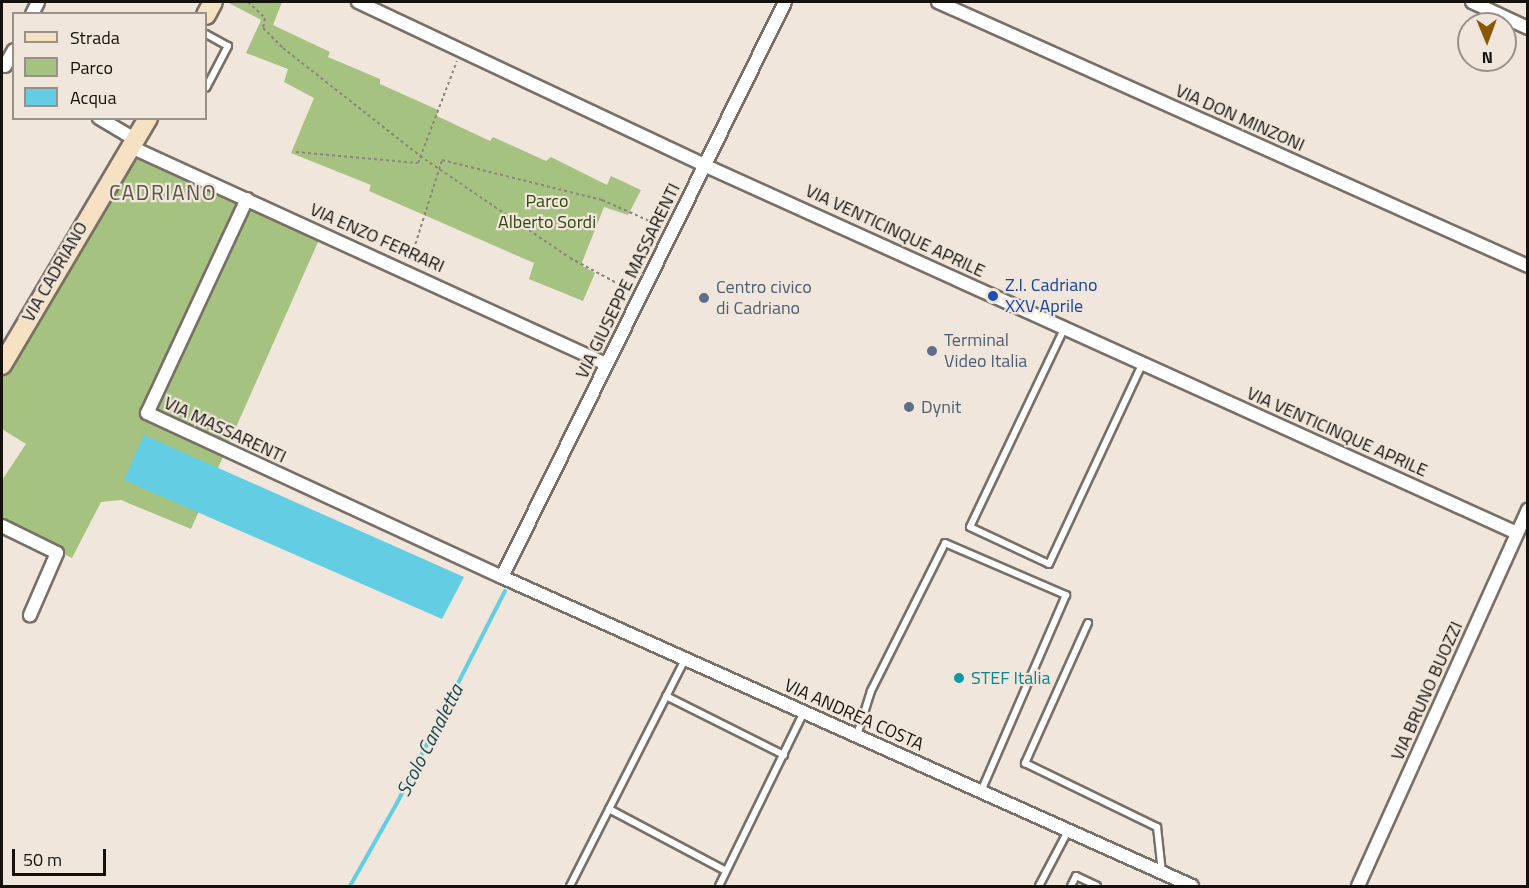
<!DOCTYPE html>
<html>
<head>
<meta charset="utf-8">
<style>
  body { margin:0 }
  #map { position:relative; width:1529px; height:888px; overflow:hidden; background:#f0e6db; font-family:"Titillium Web",sans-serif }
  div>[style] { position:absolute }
  .green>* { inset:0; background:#a5c281 }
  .water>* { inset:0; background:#63cde4 }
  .stream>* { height:4px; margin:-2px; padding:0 2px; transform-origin:2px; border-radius:2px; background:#63cde4 }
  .path>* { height:2px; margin-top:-1px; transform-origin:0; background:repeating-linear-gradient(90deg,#8b857d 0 3px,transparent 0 6px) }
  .roads { filter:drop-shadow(2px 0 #786f66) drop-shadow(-2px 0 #786f66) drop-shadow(0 2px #786f66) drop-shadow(0 -2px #786f66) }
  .lane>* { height:6px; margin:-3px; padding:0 3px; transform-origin:3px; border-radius:3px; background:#fff }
  .street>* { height:12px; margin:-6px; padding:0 6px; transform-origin:6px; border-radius:6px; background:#fff }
  .secondary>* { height:18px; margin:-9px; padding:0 9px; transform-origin:9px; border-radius:9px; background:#f6e1c2 }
  .dots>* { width:16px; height:16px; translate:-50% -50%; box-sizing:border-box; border:3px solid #f0e6db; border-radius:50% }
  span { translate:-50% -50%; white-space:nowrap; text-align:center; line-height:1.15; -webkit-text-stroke:4.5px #f0e6db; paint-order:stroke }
  .street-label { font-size:18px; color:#15120e }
  .park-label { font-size:18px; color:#324612 }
  .transit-label { font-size:18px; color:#164399 }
  .left { translate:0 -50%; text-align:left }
  .service-label { font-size:18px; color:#4e5e75 }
  .culture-label { font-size:18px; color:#0d838f }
  .water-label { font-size:20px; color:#1a4954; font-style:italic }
  .quarter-label { font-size:21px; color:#5b5249; letter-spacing:1.5px }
  .frame { position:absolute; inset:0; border:3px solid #15120e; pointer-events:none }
  .legend { position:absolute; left:12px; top:12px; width:195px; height:108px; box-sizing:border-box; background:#f0e6db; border:2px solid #989189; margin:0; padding:8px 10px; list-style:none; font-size:18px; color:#15120e }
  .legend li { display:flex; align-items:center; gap:12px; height:30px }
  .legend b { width:30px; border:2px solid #989189 }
  .north { position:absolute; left:1457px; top:12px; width:60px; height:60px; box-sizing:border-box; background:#f0e6db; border:2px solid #989189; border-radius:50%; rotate:179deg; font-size:16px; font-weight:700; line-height:24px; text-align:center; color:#15120e }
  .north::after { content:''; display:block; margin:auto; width:21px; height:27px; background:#8c5705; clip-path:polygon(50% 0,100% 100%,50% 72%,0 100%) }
  .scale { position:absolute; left:12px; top:849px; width:94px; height:27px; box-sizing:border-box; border:3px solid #15120e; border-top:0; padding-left:8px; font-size:18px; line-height:21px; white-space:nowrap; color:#15120e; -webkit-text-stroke:4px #f0e6db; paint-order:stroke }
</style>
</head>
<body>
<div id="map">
  <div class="green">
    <div style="clip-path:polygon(227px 2px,282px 2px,273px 25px,330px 52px,328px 57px,380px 79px,380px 84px,438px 110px,437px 116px,490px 141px,493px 137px,546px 161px,551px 157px,607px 185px,611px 176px,641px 190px,628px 215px,604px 207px,581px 265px,595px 273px,583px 301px,529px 279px,534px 263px,369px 191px,371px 185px,291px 153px,314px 98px,284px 82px,288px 69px,246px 53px,261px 20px)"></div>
    <div style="clip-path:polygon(134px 140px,322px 233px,191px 529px,121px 500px,101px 502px,72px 558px,2px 525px,2px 480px,26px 444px,2px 429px,2px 362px)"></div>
  </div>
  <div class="water">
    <div style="clip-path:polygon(144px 435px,464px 577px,442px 619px,124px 480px)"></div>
  </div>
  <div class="stream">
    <div style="left:350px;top:886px;width:95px;rotate:-60.5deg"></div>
    <div style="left:397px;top:803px;width:238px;rotate:-63deg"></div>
  </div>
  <div class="path">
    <div style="left:248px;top:2px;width:23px;rotate:43deg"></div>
    <div style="left:265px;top:18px;width:10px;rotate:101deg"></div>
    <div style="left:263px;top:28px;width:28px;rotate:45deg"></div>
    <div style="left:283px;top:48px;width:174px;rotate:38.2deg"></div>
    <div style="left:420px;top:156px;width:181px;rotate:34.2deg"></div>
    <div style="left:570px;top:258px;width:68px;rotate:28.1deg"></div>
    <div style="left:296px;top:152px;width:122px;rotate:5.2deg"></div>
    <div style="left:418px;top:163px;width:109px;rotate:-69.1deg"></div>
    <div style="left:410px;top:261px;width:106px;rotate:-72.4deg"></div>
    <div style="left:442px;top:160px;width:165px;rotate:14deg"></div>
    <div style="left:602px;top:200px;width:64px;rotate:23.8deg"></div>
  </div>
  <div class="roads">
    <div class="lane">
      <div style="left:206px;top:34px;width:25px;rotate:29deg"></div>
      <div style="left:228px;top:46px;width:47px;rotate:117.6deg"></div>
      <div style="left:1064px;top:329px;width:219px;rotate:115.4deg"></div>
      <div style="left:970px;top:527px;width:87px;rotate:25.1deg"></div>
      <div style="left:1049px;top:564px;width:220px;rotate:-65deg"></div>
      <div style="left:1088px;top:623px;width:154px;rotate:114.2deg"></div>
      <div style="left:1025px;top:763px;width:147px;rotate:25.9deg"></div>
      <div style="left:1157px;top:827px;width:45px;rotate:83.7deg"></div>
      <div style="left:666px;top:696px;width:132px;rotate:26.6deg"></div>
      <div style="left:857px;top:735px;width:46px;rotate:-72.3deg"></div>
      <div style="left:871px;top:691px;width:165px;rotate:-63.4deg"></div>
      <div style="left:945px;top:543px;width:132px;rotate:23.3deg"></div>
      <div style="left:1066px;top:595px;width:214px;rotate:113.4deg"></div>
      <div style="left:609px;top:809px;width:132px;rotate:27.9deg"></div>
      <div style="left:570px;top:886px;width:254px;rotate:-63.1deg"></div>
      <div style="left:719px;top:886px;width:194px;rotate:-64deg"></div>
      <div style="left:1039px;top:886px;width:62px;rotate:-62.2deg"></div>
      <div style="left:1071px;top:886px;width:11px;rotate:-63deg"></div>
      <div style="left:1076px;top:876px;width:23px;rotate:25deg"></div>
    </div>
    <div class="street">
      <div style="left:358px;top:2px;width:385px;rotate:25.2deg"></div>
      <div style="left:706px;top:166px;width:890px;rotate:24.35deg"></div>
      <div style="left:938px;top:2px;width:646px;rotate:24.11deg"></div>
      <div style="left:1472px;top:2px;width:62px;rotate:24.9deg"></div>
      <div style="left:32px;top:14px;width:13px;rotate:-63deg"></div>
      <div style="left:5px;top:66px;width:18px;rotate:-61deg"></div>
      <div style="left:99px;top:118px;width:43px;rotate:30.7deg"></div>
      <div style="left:131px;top:147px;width:522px;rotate:24.55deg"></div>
      <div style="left:247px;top:199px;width:236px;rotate:115deg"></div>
      <div style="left:147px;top:413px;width:391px;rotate:24.8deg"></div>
      <div style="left:502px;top:577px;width:756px;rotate:24.12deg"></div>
      <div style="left:2px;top:526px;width:61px;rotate:26.1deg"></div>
      <div style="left:57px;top:553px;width:68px;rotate:113.5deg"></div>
      <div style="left:502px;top:577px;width:641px;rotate:-63.79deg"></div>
      <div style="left:1358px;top:886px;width:413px;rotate:-65.7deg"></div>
    </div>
    <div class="secondary">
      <div style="left:206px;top:15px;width:15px;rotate:-62deg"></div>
      <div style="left:2px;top:365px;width:287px;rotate:-59.4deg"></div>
    </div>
  </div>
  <div class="dots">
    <div style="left:993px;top:296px;background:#1a4fb4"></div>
    <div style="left:704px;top:298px;background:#5c6f8a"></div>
    <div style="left:932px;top:351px;background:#5c6f8a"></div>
    <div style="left:909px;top:407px;background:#5c6f8a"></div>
    <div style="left:959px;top:678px;background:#0f9aa8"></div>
  </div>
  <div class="street-label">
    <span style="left:1240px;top:118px;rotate:24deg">VIA DON MINZONI</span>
    <span style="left:895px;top:231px;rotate:25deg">VIA VENTICINQUE APRILE</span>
    <span style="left:377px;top:238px;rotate:24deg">VIA ENZO FERRARI</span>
    <span style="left:55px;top:272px;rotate:-60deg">VIA CADRIANO</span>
    <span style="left:628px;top:281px;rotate:-64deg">VIA GIUSEPPE MASSARENTI</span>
    <span style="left:225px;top:430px;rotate:25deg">VIA MASSARENTI</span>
    <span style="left:1337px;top:432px;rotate:24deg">VIA VENTICINQUE APRILE</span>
    <span style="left:1427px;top:691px;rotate:-66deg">VIA BRUNO BUOZZI</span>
    <span style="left:854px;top:715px;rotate:24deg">VIA ANDREA COSTA</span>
  </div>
  <div class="park-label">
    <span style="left:547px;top:212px">Parco<br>Alberto Sordi</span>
  </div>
  <div class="transit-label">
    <span class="left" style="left:1005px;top:296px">Z.I. Cadriano<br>XXV Aprile</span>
  </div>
  <div class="service-label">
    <span class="left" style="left:716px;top:298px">Centro civico<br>di Cadriano</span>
    <span class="left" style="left:944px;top:351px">Terminal<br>Video Italia</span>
    <span class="left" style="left:921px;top:407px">Dynit</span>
  </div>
  <div class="culture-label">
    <span class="left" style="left:971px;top:678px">STEF Italia</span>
  </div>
  <div class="water-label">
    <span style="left:429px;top:740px;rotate:-63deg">Scolo Canaletta</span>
  </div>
  <div class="quarter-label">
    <span style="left:163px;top:192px">CADRIANO</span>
  </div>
  <div class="frame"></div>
  <ul class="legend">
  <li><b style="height:8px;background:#f6e1c2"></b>Strada</li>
  <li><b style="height:16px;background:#a5c281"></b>Parco</li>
  <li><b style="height:16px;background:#63cde4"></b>Acqua</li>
  </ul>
  <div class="north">N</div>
  <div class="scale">50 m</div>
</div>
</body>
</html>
